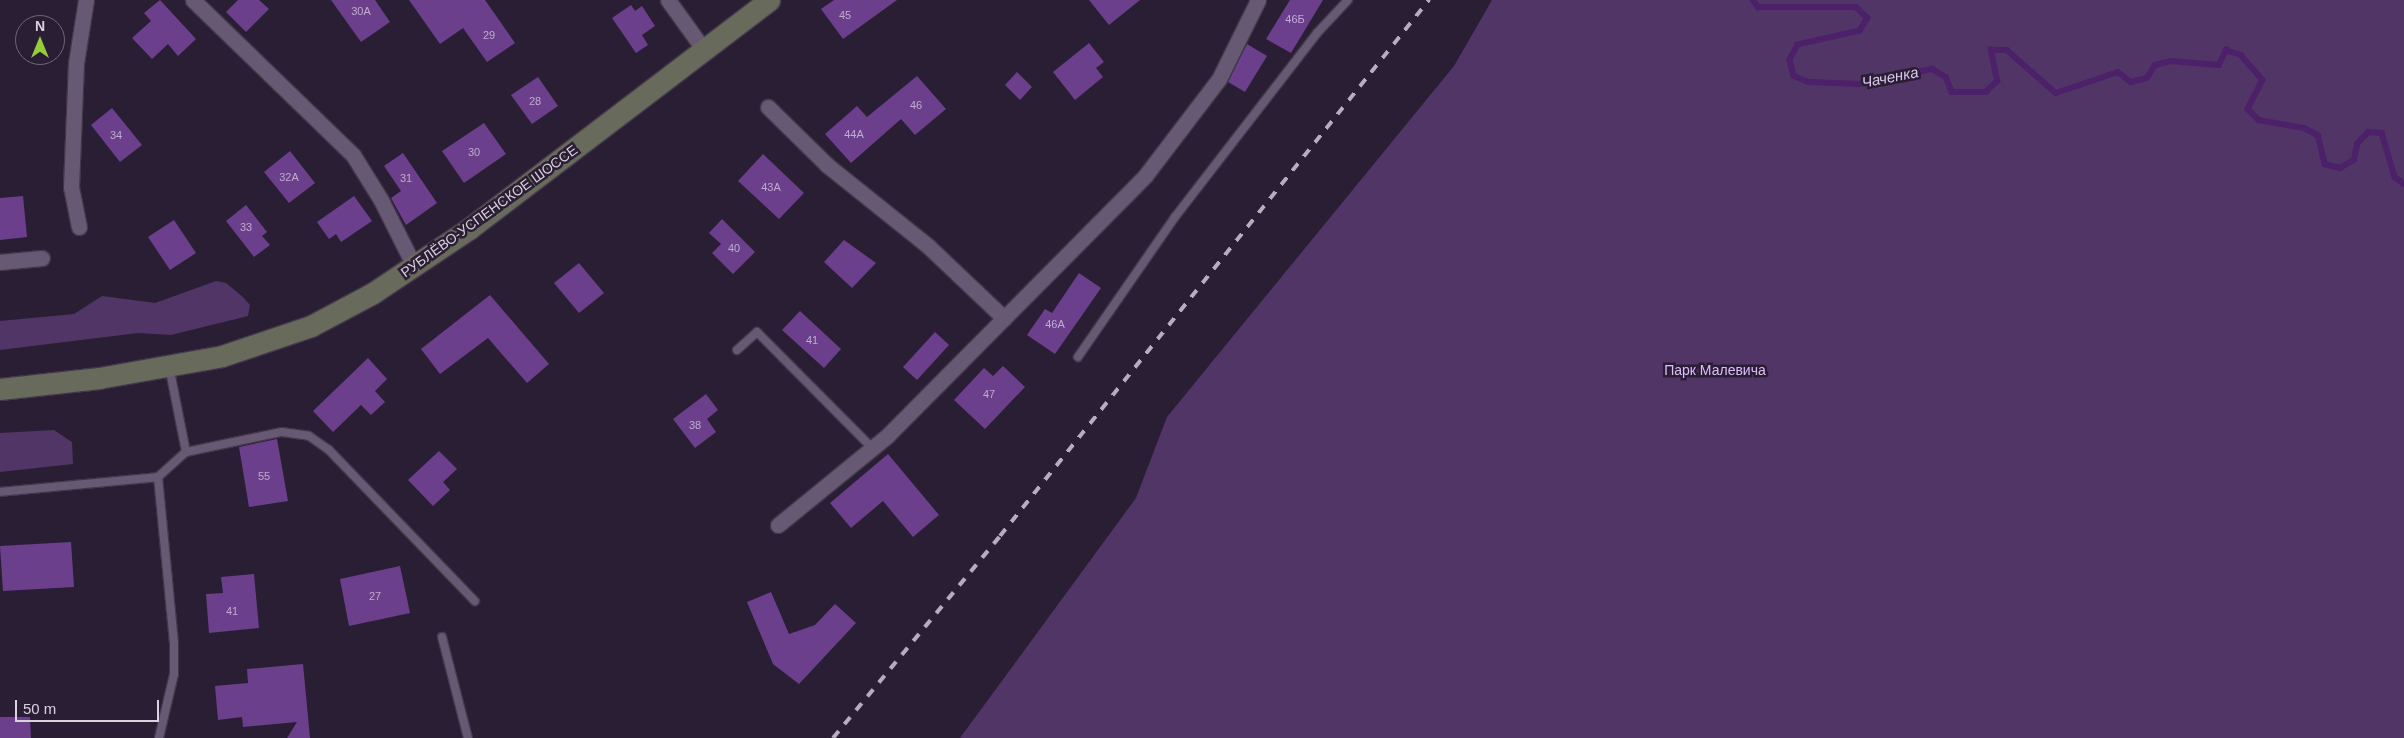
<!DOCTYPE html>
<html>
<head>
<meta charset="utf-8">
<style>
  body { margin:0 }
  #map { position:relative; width:2404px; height:738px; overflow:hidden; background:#2a1e34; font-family:Arial,sans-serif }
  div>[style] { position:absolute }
  .green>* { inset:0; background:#513566 }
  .stream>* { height:5.5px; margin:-2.75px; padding:0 2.75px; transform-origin:2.75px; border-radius:2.75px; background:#4d206a }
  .building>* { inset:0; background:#6c3f8c }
  .roads { filter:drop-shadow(1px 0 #43384b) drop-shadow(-1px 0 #43384b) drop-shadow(0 1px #43384b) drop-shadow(0 -1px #43384b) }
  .service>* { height:8px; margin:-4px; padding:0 4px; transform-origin:4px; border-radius:4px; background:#675973 }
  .minor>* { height:15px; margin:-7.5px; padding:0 7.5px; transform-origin:7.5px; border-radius:7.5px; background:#675973 }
  .secondary>* { height:21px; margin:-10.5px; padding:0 10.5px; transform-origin:10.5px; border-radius:10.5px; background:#686a5b }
  .rail>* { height:4px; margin-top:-2px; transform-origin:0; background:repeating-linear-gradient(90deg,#b6adbe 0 9px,transparent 0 18px) }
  span { translate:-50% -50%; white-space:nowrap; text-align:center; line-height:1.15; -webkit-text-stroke:5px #2a1e34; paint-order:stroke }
  .number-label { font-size:11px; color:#beadcc }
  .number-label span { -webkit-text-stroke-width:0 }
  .street-label { font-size:14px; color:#dad2e1 }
  .park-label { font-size:14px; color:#e0befd }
  .water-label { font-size:15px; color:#dec7f2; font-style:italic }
  .north { position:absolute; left:15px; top:15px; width:50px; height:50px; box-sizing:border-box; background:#2a1e34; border:1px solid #706679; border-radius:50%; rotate:0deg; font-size:14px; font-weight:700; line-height:20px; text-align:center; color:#dad2e1 }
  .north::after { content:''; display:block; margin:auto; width:18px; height:22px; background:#97cc39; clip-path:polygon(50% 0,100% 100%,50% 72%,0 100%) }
  .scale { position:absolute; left:15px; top:700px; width:144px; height:22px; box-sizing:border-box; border:2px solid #dad2e1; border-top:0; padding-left:6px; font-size:15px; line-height:18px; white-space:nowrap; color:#dad2e1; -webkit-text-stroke:4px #2a1e34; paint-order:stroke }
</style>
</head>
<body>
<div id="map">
  <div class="green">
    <div style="clip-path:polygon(1492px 0,2404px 0,2404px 738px,960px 738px,1136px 498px,1167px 417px,1454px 66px)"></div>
    <div style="clip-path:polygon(216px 281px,226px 283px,243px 297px,250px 305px,248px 316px,171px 335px,138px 333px,0 350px,0 321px,74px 314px,102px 296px,155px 303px)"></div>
    <div style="clip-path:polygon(54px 430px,72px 442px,73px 464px,0 472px,0 433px)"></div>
  </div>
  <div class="stream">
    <div style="left:1753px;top:0;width:9px;rotate:54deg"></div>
    <div style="left:1758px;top:7px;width:98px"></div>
    <div style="left:1856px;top:7px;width:16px;rotate:43deg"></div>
    <div style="left:1868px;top:18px;width:15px;rotate:122deg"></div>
    <div style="left:1860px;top:31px;width:64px;rotate:167.3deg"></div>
    <div style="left:1798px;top:45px;width:17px;rotate:118deg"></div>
    <div style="left:1790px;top:60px;width:16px;rotate:76deg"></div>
    <div style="left:1794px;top:76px;width:16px;rotate:22deg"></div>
    <div style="left:1809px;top:82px;width:50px;rotate:2.3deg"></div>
    <div style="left:1859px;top:84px;width:75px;rotate:-11.6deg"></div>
    <div style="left:1932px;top:69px;width:16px;rotate:30deg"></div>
    <div style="left:1946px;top:77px;width:16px;rotate:68deg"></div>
    <div style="left:1952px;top:92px;width:34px"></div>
    <div style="left:1986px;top:92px;width:16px;rotate:-45deg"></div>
    <div style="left:1997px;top:81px;width:32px;rotate:-101deg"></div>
    <div style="left:1991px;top:50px;width:16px"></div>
    <div style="left:2007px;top:50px;width:65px;rotate:41.3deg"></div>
    <div style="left:2056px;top:93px;width:65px;rotate:-18.7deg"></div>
    <div style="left:2118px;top:72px;width:16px;rotate:38deg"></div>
    <div style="left:2131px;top:82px;width:16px;rotate:-14deg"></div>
    <div style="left:2147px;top:78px;width:15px;rotate:-58deg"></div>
    <div style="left:2155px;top:65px;width:16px;rotate:-14deg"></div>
    <div style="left:2171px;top:61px;width:48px;rotate:4.8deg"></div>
    <div style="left:2219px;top:65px;width:17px;rotate:-65deg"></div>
    <div style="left:2226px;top:50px;width:16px;rotate:18deg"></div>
    <div style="left:2241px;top:55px;width:33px;rotate:49deg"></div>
    <div style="left:2263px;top:80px;width:33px;rotate:117deg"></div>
    <div style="left:2248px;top:109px;width:16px;rotate:45deg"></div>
    <div style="left:2259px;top:120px;width:46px;rotate:10.1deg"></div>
    <div style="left:2304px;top:128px;width:16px;rotate:27deg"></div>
    <div style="left:2318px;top:135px;width:30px;rotate:76deg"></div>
    <div style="left:2325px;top:164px;width:16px;rotate:15deg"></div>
    <div style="left:2340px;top:168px;width:16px;rotate:-30deg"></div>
    <div style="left:2354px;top:160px;width:16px;rotate:-79deg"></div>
    <div style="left:2357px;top:144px;width:16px;rotate:-47deg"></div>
    <div style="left:2368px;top:132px;width:14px;rotate:4deg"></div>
    <div style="left:2382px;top:133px;width:46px;rotate:73.5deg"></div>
    <div style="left:2395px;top:177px;width:11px;rotate:38deg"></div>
  </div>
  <div class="building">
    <div style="clip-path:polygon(160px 0,196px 39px,178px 56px,168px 44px,152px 59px,132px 38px,151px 21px,144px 13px)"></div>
    <div style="clip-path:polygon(238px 0,259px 0,269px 9px,246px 32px,226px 12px)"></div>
    <div style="clip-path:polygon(331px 0,375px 0,390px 22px,361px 42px)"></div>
    <div style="clip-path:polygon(409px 0,485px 0,515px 43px,487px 62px,463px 28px,440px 44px)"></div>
    <div style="clip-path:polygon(834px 0,897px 0,843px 39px,821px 9px)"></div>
    <div style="clip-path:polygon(1089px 0,1140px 0,1109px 25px)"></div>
    <div style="clip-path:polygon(1290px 0,1323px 0,1291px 53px,1266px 39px)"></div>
    <div style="clip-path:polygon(631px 5px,635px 11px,642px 6px,655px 26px,642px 35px,648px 45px,636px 53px,612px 18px)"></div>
    <div style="clip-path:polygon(1089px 43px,1104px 62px,1096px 68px,1103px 77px,1075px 100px,1053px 72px)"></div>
    <div style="clip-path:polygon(1247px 44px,1267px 56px,1245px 92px,1228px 82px)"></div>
    <div style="clip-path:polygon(1017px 72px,1032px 87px,1020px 100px,1005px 85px)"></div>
    <div style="clip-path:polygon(917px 76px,946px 109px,915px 135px,901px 119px,851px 163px,825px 134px,857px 106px,867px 117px)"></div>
    <div style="clip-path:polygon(538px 77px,558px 106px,532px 124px,511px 95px)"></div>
    <div style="clip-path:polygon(112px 108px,142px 145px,120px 162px,91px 125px)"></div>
    <div style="clip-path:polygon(484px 123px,506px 154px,464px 183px,442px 151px)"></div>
    <div style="clip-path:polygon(290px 151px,315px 183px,289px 203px,264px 172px)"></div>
    <div style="clip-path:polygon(403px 153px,437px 203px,406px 225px,391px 198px,401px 191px,384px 166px)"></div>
    <div style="clip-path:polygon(763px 154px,804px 193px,779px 219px,738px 181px)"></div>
    <div style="clip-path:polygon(23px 196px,27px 237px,0 240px,0 198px)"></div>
    <div style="clip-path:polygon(354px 196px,372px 221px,341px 242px,336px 234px,329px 239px,317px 222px)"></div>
    <div style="clip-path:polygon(246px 205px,267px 232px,262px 236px,270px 245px,254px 257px,226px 221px)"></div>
    <div style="clip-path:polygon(722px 219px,755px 252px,733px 274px,712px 253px,721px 244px,709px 233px)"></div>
    <div style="clip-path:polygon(174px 220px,196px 253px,170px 270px,148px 237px)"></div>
    <div style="clip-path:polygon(844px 240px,876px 263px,852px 288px,824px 262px)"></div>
    <div style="clip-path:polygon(579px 263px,604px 293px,579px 313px,554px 283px)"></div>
    <div style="clip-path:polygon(1079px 273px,1101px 288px,1055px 354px,1027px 335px,1045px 309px,1052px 313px)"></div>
    <div style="clip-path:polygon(490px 295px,549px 364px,527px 383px,488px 338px,440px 374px,421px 349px)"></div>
    <div style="clip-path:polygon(800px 311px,841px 349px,824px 368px,782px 330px)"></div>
    <div style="clip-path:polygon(935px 332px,949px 345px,917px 380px,903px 367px)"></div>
    <div style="clip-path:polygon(368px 358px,387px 379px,375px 391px,385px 402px,371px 415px,361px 405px,333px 432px,313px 411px)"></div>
    <div style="clip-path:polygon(1003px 366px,1025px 387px,985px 429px,954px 400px,984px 368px,993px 376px)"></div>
    <div style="clip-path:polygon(706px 394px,718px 410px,707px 419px,716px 432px,695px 448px,673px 419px)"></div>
    <div style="clip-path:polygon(277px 439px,288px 501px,249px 507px,239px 447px)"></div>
    <div style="clip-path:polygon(439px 451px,457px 469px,443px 482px,450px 490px,433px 506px,408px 480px)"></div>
    <div style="clip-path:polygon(888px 454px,939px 515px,913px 537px,883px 501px,851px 528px,830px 503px)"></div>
    <div style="clip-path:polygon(71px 542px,74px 587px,3px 591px,0 546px)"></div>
    <div style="clip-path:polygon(400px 566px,410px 613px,349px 626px,340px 579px)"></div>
    <div style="clip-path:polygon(254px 574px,259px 628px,209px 633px,206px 594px,223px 593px,221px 577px)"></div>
    <div style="clip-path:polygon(771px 592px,789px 634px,815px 625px,835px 604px,856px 623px,799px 684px,773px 664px,747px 602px)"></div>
    <div style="clip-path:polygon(303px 664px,310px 738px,287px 738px,297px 722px,243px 727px,242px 717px,218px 720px,215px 686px,248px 683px,247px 669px)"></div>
    <div style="clip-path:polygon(0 717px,30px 717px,31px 738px,0 738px)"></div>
  </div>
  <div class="roads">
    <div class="service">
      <div style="left:737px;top:350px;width:27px;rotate:-42deg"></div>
      <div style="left:757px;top:332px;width:163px;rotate:45.2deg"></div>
      <div style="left:1078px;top:357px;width:170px;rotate:-55.3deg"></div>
      <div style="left:1175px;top:217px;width:232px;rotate:-52.3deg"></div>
      <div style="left:1317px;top:33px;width:45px;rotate:-46.8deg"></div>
      <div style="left:169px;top:366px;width:88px;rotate:78.8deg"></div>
      <div style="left:0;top:492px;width:159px;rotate:-5.4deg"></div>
      <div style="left:442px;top:637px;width:104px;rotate:75.6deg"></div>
      <div style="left:159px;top:738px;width:66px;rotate:-76.8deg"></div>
      <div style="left:174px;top:674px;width:31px;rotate:-90deg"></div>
      <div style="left:174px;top:643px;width:167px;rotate:-95.5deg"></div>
      <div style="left:158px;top:477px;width:38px;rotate:-42deg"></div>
      <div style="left:186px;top:452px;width:98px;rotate:-11.8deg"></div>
      <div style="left:282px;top:432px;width:27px;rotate:8deg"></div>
      <div style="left:309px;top:436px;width:24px;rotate:35deg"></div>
      <div style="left:329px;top:450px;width:210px;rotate:46deg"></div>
    </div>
    <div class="minor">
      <div style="left:193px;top:0;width:223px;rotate:44.1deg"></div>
      <div style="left:353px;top:155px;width:53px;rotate:58.1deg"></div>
      <div style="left:381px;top:200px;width:74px;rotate:63.4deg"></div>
      <div style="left:668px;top:0;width:62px;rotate:54.2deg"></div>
      <div style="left:768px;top:107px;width:83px;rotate:44.5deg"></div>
      <div style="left:827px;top:165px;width:129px;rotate:38.7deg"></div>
      <div style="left:928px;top:246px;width:105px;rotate:43.5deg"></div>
      <div style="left:79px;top:227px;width:41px;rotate:-101.3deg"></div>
      <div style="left:71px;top:187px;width:124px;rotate:-87.7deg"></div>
      <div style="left:76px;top:63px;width:64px;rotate:-81deg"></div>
      <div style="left:0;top:262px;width:42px;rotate:-5.4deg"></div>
      <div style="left:778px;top:525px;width:141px;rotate:-39.2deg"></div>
      <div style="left:887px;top:436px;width:366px;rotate:-45.2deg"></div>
      <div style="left:1145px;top:176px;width:122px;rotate:-52.7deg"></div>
      <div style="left:1219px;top:79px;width:88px;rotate:-63.7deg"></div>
    </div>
    <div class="secondary">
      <div style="left:0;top:389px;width:100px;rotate:-6.3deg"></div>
      <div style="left:99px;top:378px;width:125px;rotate:-10.1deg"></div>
      <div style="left:222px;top:356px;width:94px;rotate:-18.6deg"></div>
      <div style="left:311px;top:326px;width:70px;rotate:-28deg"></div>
      <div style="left:373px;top:293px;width:117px;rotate:-33.8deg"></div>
      <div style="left:470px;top:228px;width:376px;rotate:-37.3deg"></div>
    </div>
  </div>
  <div class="rail">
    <div style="left:833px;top:738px;width:262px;rotate:-50.4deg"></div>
    <div style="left:1000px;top:536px;width:687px;rotate:-51.33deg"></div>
  </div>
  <div class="number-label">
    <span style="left:361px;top:11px">30А</span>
    <span style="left:845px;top:15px">45</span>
    <span style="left:1295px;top:19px">46Б</span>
    <span style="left:489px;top:35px">29</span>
    <span style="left:535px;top:101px">28</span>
    <span style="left:916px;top:105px">46</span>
    <span style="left:854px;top:134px">44А</span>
    <span style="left:116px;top:135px">34</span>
    <span style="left:474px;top:152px">30</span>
    <span style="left:289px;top:177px">32А</span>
    <span style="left:406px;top:178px">31</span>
    <span style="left:771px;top:187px">43А</span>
    <span style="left:246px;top:227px">33</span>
    <span style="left:734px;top:248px">40</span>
    <span style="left:1055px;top:324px">46А</span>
    <span style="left:812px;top:340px">41</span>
    <span style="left:989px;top:394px">47</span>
    <span style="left:695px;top:425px">38</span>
    <span style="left:264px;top:476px">55</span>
    <span style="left:375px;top:596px">27</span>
    <span style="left:232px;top:611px">41</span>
  </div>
  <div class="street-label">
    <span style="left:489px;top:211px;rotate:-36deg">РУБЛЁВО-УСПЕНСКОЕ ШОССЕ</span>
  </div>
  <div class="park-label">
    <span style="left:1715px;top:370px">Парк Малевича</span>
  </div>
  <div class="water-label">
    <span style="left:1890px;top:77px;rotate:-11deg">Чаченка</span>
  </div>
  <div class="north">N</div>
  <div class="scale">50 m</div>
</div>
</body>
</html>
